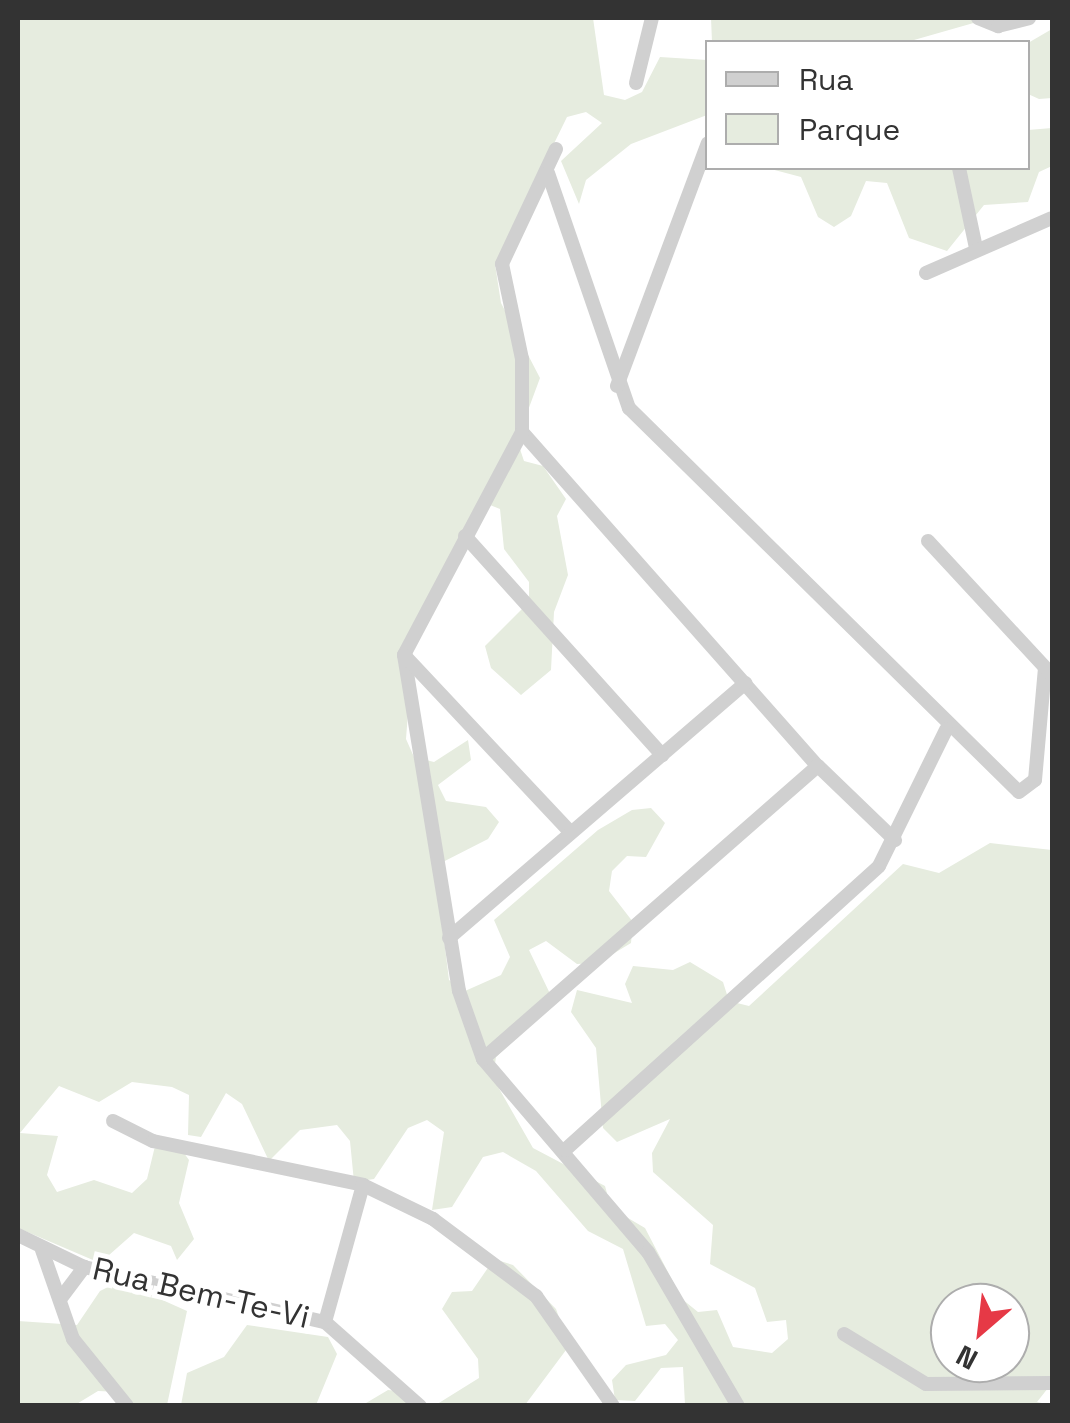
<!DOCTYPE html>
<html>
<head>
<meta charset="utf-8">
<style>
  body { margin:0 }
  #map { position:relative; width:1070px; height:1423px; overflow:hidden; background:#fff; font-family:"Space Grotesk",sans-serif }
  div>[style] { position:absolute }
  .green>* { inset:0; background:#e6ecdf }
  .minor>* { height:14px; margin:-7px; padding:0 7px; transform-origin:7px; border-radius:7px; background:#d0d0d0 }
  span { translate:-50% -50%; white-space:nowrap; text-align:center; line-height:1.15; -webkit-text-stroke:10px #fff; paint-order:stroke }
  .street-label { font-size:32px; color:#333 }
  .frame { position:absolute; inset:0; border:20px solid #333; pointer-events:none }
  .legend { position:absolute; left:705px; top:40px; width:325px; height:130px; box-sizing:border-box; background:#fff; border:2px solid #adadad; margin:0; padding:12px 18px; list-style:none; font-size:30px; color:#333 }
  .legend li { display:flex; align-items:center; gap:20px; height:50px }
  .legend b { width:50px; border:2px solid #adadad }
  .north { position:absolute; left:930px; top:1283px; width:100px; height:100px; box-sizing:border-box; background:#fff; border:2px solid #adadad; border-radius:50%; rotate:208deg; font-size:28px; font-weight:700; line-height:40px; text-align:center; color:#333 }
  .north::after { content:''; display:block; margin:auto; width:35px; height:45px; background:#e63946; clip-path:polygon(50% 0,100% 100%,50% 72%,0 100%) }
</style>
</head>
<body>
<div id="map">
  <div class="green">
    <div style="clip-path:polygon(evenodd,18px 18px,593px 18px,604px 95px,625px 100px,642px 92px,660px 57px,707px 60px,707px 115px,631px 144px,586px 180px,579px 204px,561px 161px,602px 123px,586px 112px,567px 117px,495px 264px,501px 303px,540px 378px,517px 440px,524px 461px,543px 466px,566px 499px,557px 516px,568px 575px,554px 612px,551px 670px,521px 695px,491px 668px,485px 646px,529px 602px,529px 582px,504px 549px,500px 509px,480px 501px,415px 622px,406px 739px,414px 757px,434px 762px,468px 740px,471px 760px,438px 785px,446px 801px,486px 807px,499px 822px,488px 839px,435px 866px,449px 980px,465px 991px,501px 975px,510px 957px,494px 920px,598px 830px,632px 810px,651px 808px,665px 823px,646px 857px,627px 856px,612px 871px,609px 891px,633px 922px,631px 943px,598px 963px,577px 964px,546px 941px,529px 950px,554px 1002px,496px 1057px,493px 1078px,533px 1148px,605px 1186px,611px 1208px,645px 1228px,682px 1299px,698px 1312px,717px 1310px,733px 1347px,772px 1353px,788px 1339px,786px 1320px,767px 1322px,755px 1288px,710px 1264px,713px 1225px,653px 1172px,652px 1153px,670px 1119px,617px 1142px,603px 1128px,596px 1048px,571px 1012px,577px 990px,632px 1003px,625px 984px,633px 966px,673px 970px,690px 962px,723px 982px,729px 1001px,749px 1006px,903px 864px,939px 873px,990px 843px,1052px 850px,1052px 1383px,1037px 1402px,1052px 1405px,685px 1405px,683px 1367px,661px 1368px,635px 1401px,615px 1400px,612px 1380px,626px 1365px,666px 1355px,678px 1340px,665px 1324px,646px 1326px,623px 1249px,588px 1231px,536px 1171px,503px 1152px,483px 1157px,452px 1207px,432px 1210px,444px 1132px,427px 1120px,408px 1128px,374px 1179px,354px 1182px,350px 1141px,337px 1125px,300px 1130px,269px 1161px,242px 1104px,226px 1093px,201px 1137px,188px 1135px,189px 1095px,172px 1087px,132px 1082px,99px 1102px,59px 1086px,20px 1133px,58px 1136px,47px 1175px,57px 1192px,94px 1180px,132px 1193px,147px 1179px,156px 1142px,176px 1142px,189px 1160px,179px 1203px,194px 1239px,177px 1260px,171px 1246px,134px 1233px,100px 1263px,18px 1228px,18px 18px,950px 1303px,1010px 1303px,1010px 1363px,950px 1363px,950px 1303px)"></div>
    <div style="clip-path:polygon(711px 18px,991px 18px,907px 42px,712px 42px)"></div>
    <div style="clip-path:polygon(1052px 29px,1052px 98px,1039px 99px,1028px 94px,1028px 43px)"></div>
    <div style="clip-path:polygon(1052px 128px,1052px 166px,1039px 172px,1028px 202px,984px 205px,947px 251px,909px 238px,887px 183px,866px 181px,851px 216px,834px 227px,818px 217px,801px 177px,767px 168px,1028px 168px,1028px 130px)"></div>
    <div style="clip-path:polygon(494px 1259px,513px 1265px,556px 1309px,569px 1346px,525px 1405px,434px 1406px,479px 1378px,478px 1359px,442px 1309px,452px 1292px,472px 1291px)"></div>
    <div style="clip-path:polygon(120px 1281px,187px 1311px,167px 1405px,126px 1405px,119px 1392px,98px 1391px,75px 1405px,18px 1406px,18px 1321px,77px 1325px,100px 1291px)"></div>
    <div style="clip-path:polygon(247px 1325px,328px 1337px,337px 1354px,316px 1405px,181px 1405px,187px 1373px,224px 1357px)"></div>
    <div style="clip-path:polygon(388px 1390px,397px 1391px,419px 1406px,361px 1406px)"></div>
  </div>
  <div class="minor">
    <div style="left:978px;top:18px;width:22px;rotate:22deg"></div>
    <div style="left:998px;top:26px;width:32px;rotate:-14deg"></div>
    <div style="left:636px;top:83px;width:67px;rotate:-76.2deg"></div>
    <div style="left:556px;top:149px;width:127px;rotate:115.2deg"></div>
    <div style="left:502px;top:264px;width:97px;rotate:78.1deg"></div>
    <div style="left:522px;top:359px;width:73px;rotate:90deg"></div>
    <div style="left:522px;top:432px;width:446px;rotate:48.5deg"></div>
    <div style="left:818px;top:766px;width:107px;rotate:43.9deg"></div>
    <div style="left:959px;top:168px;width:82px;rotate:78deg"></div>
    <div style="left:548px;top:173px;width:249px;rotate:71deg"></div>
    <div style="left:629px;top:408px;width:547px;rotate:44.56deg"></div>
    <div style="left:1019px;top:792px;width:20px;rotate:-37deg"></div>
    <div style="left:1035px;top:780px;width:111px;rotate:-84.9deg"></div>
    <div style="left:926px;top:273px;width:137px;rotate:-23.6deg"></div>
    <div style="left:617px;top:386px;width:259px;rotate:-69.5deg"></div>
    <div style="left:522px;top:432px;width:252px;rotate:117.9deg"></div>
    <div style="left:404px;top:655px;width:340px;rotate:80.7deg"></div>
    <div style="left:459px;top:991px;width:72px;rotate:70.6deg"></div>
    <div style="left:483px;top:1059px;width:254px;rotate:49.5deg"></div>
    <div style="left:648px;top:1252px;width:178px;rotate:59.7deg"></div>
    <div style="left:465px;top:536px;width:295px;rotate:48deg"></div>
    <div style="left:928px;top:541px;width:183px;rotate:47.2deg"></div>
    <div style="left:404px;top:655px;width:243px;rotate:46.8deg"></div>
    <div style="left:449px;top:938px;width:391px;rotate:-40.7deg"></div>
    <div style="left:483px;top:1059px;width:445px;rotate:-41.2deg"></div>
    <div style="left:113px;top:1121px;width:45px;rotate:26.6deg"></div>
    <div style="left:153px;top:1141px;width:215px;rotate:11.8deg"></div>
    <div style="left:363px;top:1185px;width:78px;rotate:25.9deg"></div>
    <div style="left:433px;top:1219px;width:129px;rotate:36.8deg"></div>
    <div style="left:536px;top:1296px;width:134px;rotate:55deg"></div>
    <div style="left:565px;top:1150px;width:423px;rotate:-42.1deg"></div>
    <div style="left:879px;top:866px;width:152px;rotate:-63.8deg"></div>
    <div style="left:18px;top:1235px;width:73px;rotate:25.9deg"></div>
    <div style="left:84px;top:1267px;width:247px;rotate:12.9deg"></div>
    <div style="left:325px;top:1322px;width:127px;rotate:41.5deg"></div>
    <div style="left:42px;top:1250px;width:94px;rotate:70.8deg"></div>
    <div style="left:73px;top:1339px;width:86px;rotate:51.1deg"></div>
    <div style="left:61px;top:1298px;width:39px;rotate:-53deg"></div>
    <div style="left:325px;top:1322px;width:142px;rotate:-74.5deg"></div>
    <div style="left:844px;top:1334px;width:96px;rotate:31.4deg"></div>
    <div style="left:926px;top:1384px;width:126px;rotate:-0.5deg"></div>
  </div>
  <div class="street-label">
    <span style="left:201px;top:1293px;rotate:13deg">Rua Bem-Te-Vi</span>
  </div>
  <div class="frame"></div>
  <ul class="legend">
  <li><b style="height:12px;background:#d0d0d0"></b>Rua</li>
  <li><b style="height:28px;background:#e6ecdf"></b>Parque</li>
  </ul>
  <div class="north">N</div>
</div>
</body>
</html>
